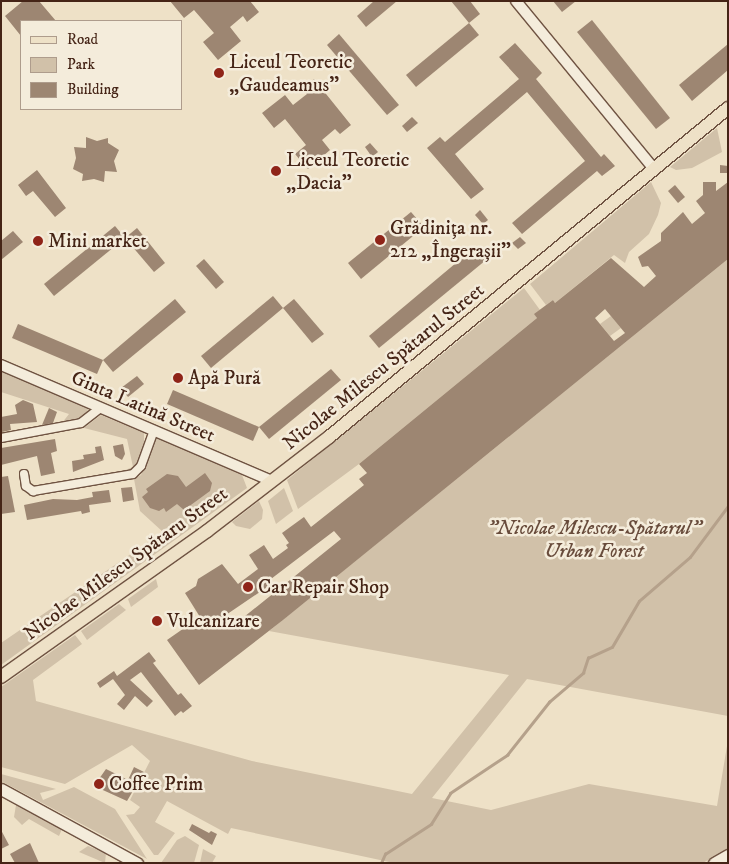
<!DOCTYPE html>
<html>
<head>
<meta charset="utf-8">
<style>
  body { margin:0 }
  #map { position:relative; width:729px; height:864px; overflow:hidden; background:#eee1c7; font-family:"IM FELL DW Pica",serif }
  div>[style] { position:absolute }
  .green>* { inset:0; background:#d1c1a9 }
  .stream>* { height:2.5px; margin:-1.25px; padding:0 1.25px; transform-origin:1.25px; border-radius:1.25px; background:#b5a18b }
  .building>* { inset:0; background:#9d8672 }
  .roads { filter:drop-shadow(1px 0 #6f5342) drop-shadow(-1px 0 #6f5342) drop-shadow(0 1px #6f5342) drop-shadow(0 -1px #6f5342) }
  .minor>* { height:8px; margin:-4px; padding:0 4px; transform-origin:4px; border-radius:4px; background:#f4ecdb }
  .tertiary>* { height:10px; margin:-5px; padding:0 5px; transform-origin:5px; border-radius:5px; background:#f4ecdb }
  .secondary>* { height:11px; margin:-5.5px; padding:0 5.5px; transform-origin:5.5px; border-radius:5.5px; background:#f4ecdb }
  .primary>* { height:12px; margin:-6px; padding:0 6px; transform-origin:6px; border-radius:6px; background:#eee1c7 }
  .dots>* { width:14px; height:14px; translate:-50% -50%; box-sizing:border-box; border:2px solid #f4ecdb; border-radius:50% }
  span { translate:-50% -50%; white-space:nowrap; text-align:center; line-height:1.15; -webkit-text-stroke:5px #f4ecdb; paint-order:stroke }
  .poi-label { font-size:20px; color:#452416 }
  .left { translate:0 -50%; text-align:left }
  .street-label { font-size:20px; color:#452416 }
  .park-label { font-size:20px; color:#684b3b; font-style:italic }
  .frame { position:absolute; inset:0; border:2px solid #452416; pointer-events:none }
  .legend { position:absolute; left:20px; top:20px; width:162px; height:90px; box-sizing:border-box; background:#f4ecdb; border:1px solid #ae9c8c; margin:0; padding:6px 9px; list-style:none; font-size:15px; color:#452416 }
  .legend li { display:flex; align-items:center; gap:10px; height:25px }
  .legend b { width:25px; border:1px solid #ae9c8c }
</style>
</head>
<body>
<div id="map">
  <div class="green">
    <div style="clip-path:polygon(717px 128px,722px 152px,692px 168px,676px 170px,670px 167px)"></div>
    <div style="clip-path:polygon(651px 182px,661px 203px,658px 215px,649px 234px,629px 252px,625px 263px,614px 255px,555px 303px,553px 300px,546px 305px,530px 284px)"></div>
    <div style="clip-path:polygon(728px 259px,728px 716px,527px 679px,432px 798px,491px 810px,589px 784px,717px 806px,728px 740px,728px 848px,703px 863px,394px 863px,231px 828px,228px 834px,167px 801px,155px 822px,175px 833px,158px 855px,154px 855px,126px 815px,134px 814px,140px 807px,130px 800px,150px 761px,132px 745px,65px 784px,1px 767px,1px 687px,75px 635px,82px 644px,33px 680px,36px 701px,252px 761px,412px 794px,509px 675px,269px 631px)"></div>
    <div style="clip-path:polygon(524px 288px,540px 310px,535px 314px,537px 318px,359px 464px,298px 509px,287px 480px)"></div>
    <div style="clip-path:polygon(611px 316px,621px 328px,610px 336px,600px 324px)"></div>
    <div style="clip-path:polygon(1px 371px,88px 409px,86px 416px,62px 423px,69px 414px,1px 392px)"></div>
    <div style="clip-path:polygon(101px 415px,144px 433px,144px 446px,136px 468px,120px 472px,133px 467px,127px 439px,84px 428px)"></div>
    <div style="clip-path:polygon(156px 437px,242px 475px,247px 488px,1px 665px,1px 643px,163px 532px,140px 511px,134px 479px,141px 475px)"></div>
    <div style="clip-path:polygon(284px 488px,293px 511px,276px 524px,268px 501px)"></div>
    <div style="clip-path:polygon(259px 501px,263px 510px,262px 519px,250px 529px,236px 526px,232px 522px)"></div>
    <div style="clip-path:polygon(156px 579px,158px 587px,131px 607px,128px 599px)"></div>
    <div style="clip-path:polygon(119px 604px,126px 610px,87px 640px,81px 631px)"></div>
    <div style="clip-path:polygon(1px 774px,56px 789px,40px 793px,43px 800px,74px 787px,115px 809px,147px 859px,1px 781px)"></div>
    <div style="clip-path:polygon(16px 805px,62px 829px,59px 836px,29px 819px,22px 825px,14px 817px)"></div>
    <div style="clip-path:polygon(185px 836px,199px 845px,194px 863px,161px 863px,177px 840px)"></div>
    <div style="clip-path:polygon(88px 846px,106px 853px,105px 863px,79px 852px)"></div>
    <div style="clip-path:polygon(203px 849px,216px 856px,212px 863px,200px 863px)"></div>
  </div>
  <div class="stream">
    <div style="left:381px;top:863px;width:10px;rotate:-66deg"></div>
    <div style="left:385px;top:854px;width:55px;rotate:-33.1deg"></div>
    <div style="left:431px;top:824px;width:36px;rotate:-58deg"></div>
    <div style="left:450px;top:793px;width:69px;rotate:-33.7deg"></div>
    <div style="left:507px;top:755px;width:68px;rotate:-51.6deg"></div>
    <div style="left:549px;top:702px;width:45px;rotate:-40.5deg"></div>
    <div style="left:583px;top:673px;width:16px;rotate:-72deg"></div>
    <div style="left:588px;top:658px;width:26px;rotate:-25deg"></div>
    <div style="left:612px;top:647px;width:53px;rotate:-59.6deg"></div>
    <div style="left:639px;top:601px;width:67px;rotate:-40.8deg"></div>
    <div style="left:690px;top:557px;width:64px;rotate:-53.3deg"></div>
  </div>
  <div class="building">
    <div style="clip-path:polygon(23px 1px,39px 1px,56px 21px,21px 21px,21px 36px,5px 16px)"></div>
    <div style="clip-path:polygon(170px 1px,250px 1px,259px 12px,247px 22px,243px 16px,230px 27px,241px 41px,218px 60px,203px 42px,214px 33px,194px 10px,184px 18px)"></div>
    <div style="clip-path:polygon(374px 1px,397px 1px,366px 27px,357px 16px)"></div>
    <div style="clip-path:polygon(451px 1px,470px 1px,480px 14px,469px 23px)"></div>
    <div style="clip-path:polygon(553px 1px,576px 1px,562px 12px)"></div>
    <div style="clip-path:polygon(592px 20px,670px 118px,656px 129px,577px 32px)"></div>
    <div style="clip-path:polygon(469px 23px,479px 35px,416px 87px,406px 75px)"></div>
    <div style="clip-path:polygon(339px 34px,399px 105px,387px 115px,327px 45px)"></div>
    <div style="clip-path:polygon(515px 43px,542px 73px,536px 79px,601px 157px,604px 154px,615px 166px,602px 176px,597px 171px,522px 234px,512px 223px,585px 161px,527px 92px,455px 154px,484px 189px,471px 199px,427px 148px,440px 137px,445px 142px,519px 79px,499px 57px)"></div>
    <div style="clip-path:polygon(728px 44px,728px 70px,692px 101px,679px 85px)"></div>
    <div style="clip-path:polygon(314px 79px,351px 125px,340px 134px,335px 129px,322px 140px,330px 150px,308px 169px,295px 154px,306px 145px,285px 119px,274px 128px,262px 113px,285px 95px,293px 105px,307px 94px,303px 89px)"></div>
    <div style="clip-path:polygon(412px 117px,418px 123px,407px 132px,402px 126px)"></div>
    <div style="clip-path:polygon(86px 137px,97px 141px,108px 138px,108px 143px,119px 150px,114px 161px,117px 172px,105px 171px,104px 182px,94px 179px,82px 181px,83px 174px,73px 169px,76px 158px,74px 147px,86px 148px)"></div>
    <div style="clip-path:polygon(370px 143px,378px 152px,372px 157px,365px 147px)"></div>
    <div style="clip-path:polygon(720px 165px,728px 166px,728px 173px,720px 173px)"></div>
    <div style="clip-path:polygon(37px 170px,66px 208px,55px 217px,33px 191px,26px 196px,18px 185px)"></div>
    <div style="clip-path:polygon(evenodd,703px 182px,716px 182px,716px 191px,728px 182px,728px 259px,283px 620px,199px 685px,167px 640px,200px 617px,185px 593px,196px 586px,198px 579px,222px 564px,238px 584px,258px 569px,249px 555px,264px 545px,273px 559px,288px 548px,286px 545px,289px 543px,282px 533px,304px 517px,311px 527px,364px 485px,359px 479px,367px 473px,359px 464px,537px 318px,534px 314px,553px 300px,555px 303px,611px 258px,644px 287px,656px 276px,648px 266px,642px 267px,638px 257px,661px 241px,661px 233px,683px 212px,692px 224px,705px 213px,696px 201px,703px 195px,703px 182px,605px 309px,625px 333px,614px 341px,595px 318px,605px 309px,703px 182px,334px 531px,341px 539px,229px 629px,220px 619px,270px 585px,267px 582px,334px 531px)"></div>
    <div style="clip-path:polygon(675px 185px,685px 197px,678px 203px,668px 191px)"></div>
    <div style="clip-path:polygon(480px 210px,488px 220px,483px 224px,475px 215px)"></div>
    <div style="clip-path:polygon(411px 212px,424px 227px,361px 279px,348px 263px)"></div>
    <div style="clip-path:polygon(115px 226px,125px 238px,54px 296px,44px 284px)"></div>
    <div style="clip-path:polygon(137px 228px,165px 263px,154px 272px,125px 238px)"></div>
    <div style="clip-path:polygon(13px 231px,23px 242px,1px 260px,1px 241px)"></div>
    <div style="clip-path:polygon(520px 237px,526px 243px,518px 249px,512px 243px)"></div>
    <div style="clip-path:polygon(475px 247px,486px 260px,379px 348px,369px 336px)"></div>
    <div style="clip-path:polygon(204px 259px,224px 282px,216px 289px,196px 266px)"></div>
    <div style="clip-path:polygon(273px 296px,283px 308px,211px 368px,201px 356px)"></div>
    <div style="clip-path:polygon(175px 299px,186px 312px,113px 372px,103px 360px)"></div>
    <div style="clip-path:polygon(294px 299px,324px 334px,312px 343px,283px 308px)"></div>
    <div style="clip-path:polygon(18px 324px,103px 360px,97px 374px,12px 338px)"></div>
    <div style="clip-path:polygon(331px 369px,341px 380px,269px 439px,259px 427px)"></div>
    <div style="clip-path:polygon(137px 376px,144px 384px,128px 397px,121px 388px)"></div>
    <div style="clip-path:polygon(173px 390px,259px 427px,253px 441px,167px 404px)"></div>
    <div style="clip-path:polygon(23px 400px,33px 404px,37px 422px,10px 424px,11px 430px,2px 432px,1px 417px,17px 414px,15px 405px)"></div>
    <div style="clip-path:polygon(49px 408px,57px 412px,53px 423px,42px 425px)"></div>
    <div style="clip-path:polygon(55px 439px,57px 451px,51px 453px,55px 473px,41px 476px,37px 456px,1px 465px,1px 448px)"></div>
    <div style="clip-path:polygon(123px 444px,125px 454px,122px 460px,115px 456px,113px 446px)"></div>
    <div style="clip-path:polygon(101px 446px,104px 460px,73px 472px,72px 461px,84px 459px,83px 455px,96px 453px,95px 447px)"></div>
    <div style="clip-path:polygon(205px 473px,212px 483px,210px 491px,184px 510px,177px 504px,166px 512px,164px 508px,159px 511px,150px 508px,142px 497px,148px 492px,146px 489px,167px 474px,178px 476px,186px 487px)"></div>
    <div style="clip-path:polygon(8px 476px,15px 512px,1px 514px,1px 477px)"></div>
    <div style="clip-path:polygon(132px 487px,134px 500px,123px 502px,121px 488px)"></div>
    <div style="clip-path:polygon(109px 490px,111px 502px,89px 505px,90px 512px,82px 514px,81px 511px,27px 520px,24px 505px,53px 499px,77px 500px,93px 497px,92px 492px)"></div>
    <div style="clip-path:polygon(149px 652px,156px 661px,153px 663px,178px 695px,181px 693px,192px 706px,183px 713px,181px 711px,175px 716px,141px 672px,130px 680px,153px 701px,147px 707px,135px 696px,124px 710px,117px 704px,125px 695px,113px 679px,100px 688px,97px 683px,114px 671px,117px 676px)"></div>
    <div style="clip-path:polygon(134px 767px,144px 772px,127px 801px,94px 786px,106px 769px,128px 780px)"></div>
    <div style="clip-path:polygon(192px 824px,209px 833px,211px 831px,217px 834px,212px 845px,189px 830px)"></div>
    <div style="clip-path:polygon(1px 830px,9px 845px,1px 849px)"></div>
    <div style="clip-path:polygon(30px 843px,39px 863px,15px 863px,10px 854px)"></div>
  </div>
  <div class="roads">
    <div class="minor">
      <div style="left:1px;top:438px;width:81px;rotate:-10.6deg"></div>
      <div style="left:81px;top:423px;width:24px;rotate:-38deg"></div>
      <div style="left:24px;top:474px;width:12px;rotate:81deg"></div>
      <div style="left:26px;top:486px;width:9px;rotate:36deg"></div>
      <div style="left:33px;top:491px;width:101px;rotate:-9.6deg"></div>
      <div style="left:133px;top:474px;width:11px;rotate:-45deg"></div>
      <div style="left:141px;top:466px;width:37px;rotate:-70deg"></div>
    </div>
    <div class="tertiary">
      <div style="left:516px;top:1px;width:217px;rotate:50.6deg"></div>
      <div style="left:1px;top:365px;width:295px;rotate:23.2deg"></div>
    </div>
    <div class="secondary">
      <div style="left:1px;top:789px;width:155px;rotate:28.6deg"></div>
      <div style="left:714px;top:863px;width:16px;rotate:-30deg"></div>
    </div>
    <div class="primary">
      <div style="left:1px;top:677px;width:252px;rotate:-35.3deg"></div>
      <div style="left:207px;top:531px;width:154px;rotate:-37.6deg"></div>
      <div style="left:329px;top:437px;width:517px;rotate:-39.51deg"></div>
    </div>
  </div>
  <div class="dots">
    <div style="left:219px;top:73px;background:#8f2418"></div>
    <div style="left:276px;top:171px;background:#8f2418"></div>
    <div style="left:380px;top:240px;background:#8f2418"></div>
    <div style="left:38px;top:241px;background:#8f2418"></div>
    <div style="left:178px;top:378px;background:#8f2418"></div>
    <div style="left:248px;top:587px;background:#8f2418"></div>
    <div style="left:157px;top:621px;background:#8f2418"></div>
    <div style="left:99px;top:784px;background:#8f2418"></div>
  </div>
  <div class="poi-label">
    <span class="left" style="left:229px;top:74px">Liceul Teoretic<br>„Gaudeamus”</span>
    <span class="left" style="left:286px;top:172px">Liceul Teoretic<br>„Dacia”</span>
    <span class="left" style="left:390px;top:240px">Grădinița nr.<br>212 „Îngerașii”</span>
    <span class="left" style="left:48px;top:241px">Mini market</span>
    <span class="left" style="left:188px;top:378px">Apă Pură</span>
    <span class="left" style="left:258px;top:587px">Car Repair Shop</span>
    <span class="left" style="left:167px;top:621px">Vulcanizare</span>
    <span class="left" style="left:109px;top:784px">Coffee Prim</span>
  </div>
  <div class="street-label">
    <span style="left:384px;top:367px;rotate:-39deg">Nicolae Milescu Spătarul Street</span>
    <span style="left:143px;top:407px;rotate:23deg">Ginta Latină Street</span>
    <span style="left:126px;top:564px;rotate:-36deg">Nicolae Milescu Spătaru Street</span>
  </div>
  <div class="park-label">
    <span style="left:594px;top:540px">"Nicolae Milescu-Spătarul"<br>Urban Forest</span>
  </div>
  <div class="frame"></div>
  <ul class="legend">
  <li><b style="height:6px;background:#eee1c7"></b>Road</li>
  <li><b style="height:14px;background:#d1c1a9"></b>Park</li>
  <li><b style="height:14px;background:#9d8672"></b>Building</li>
  </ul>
</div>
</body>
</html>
